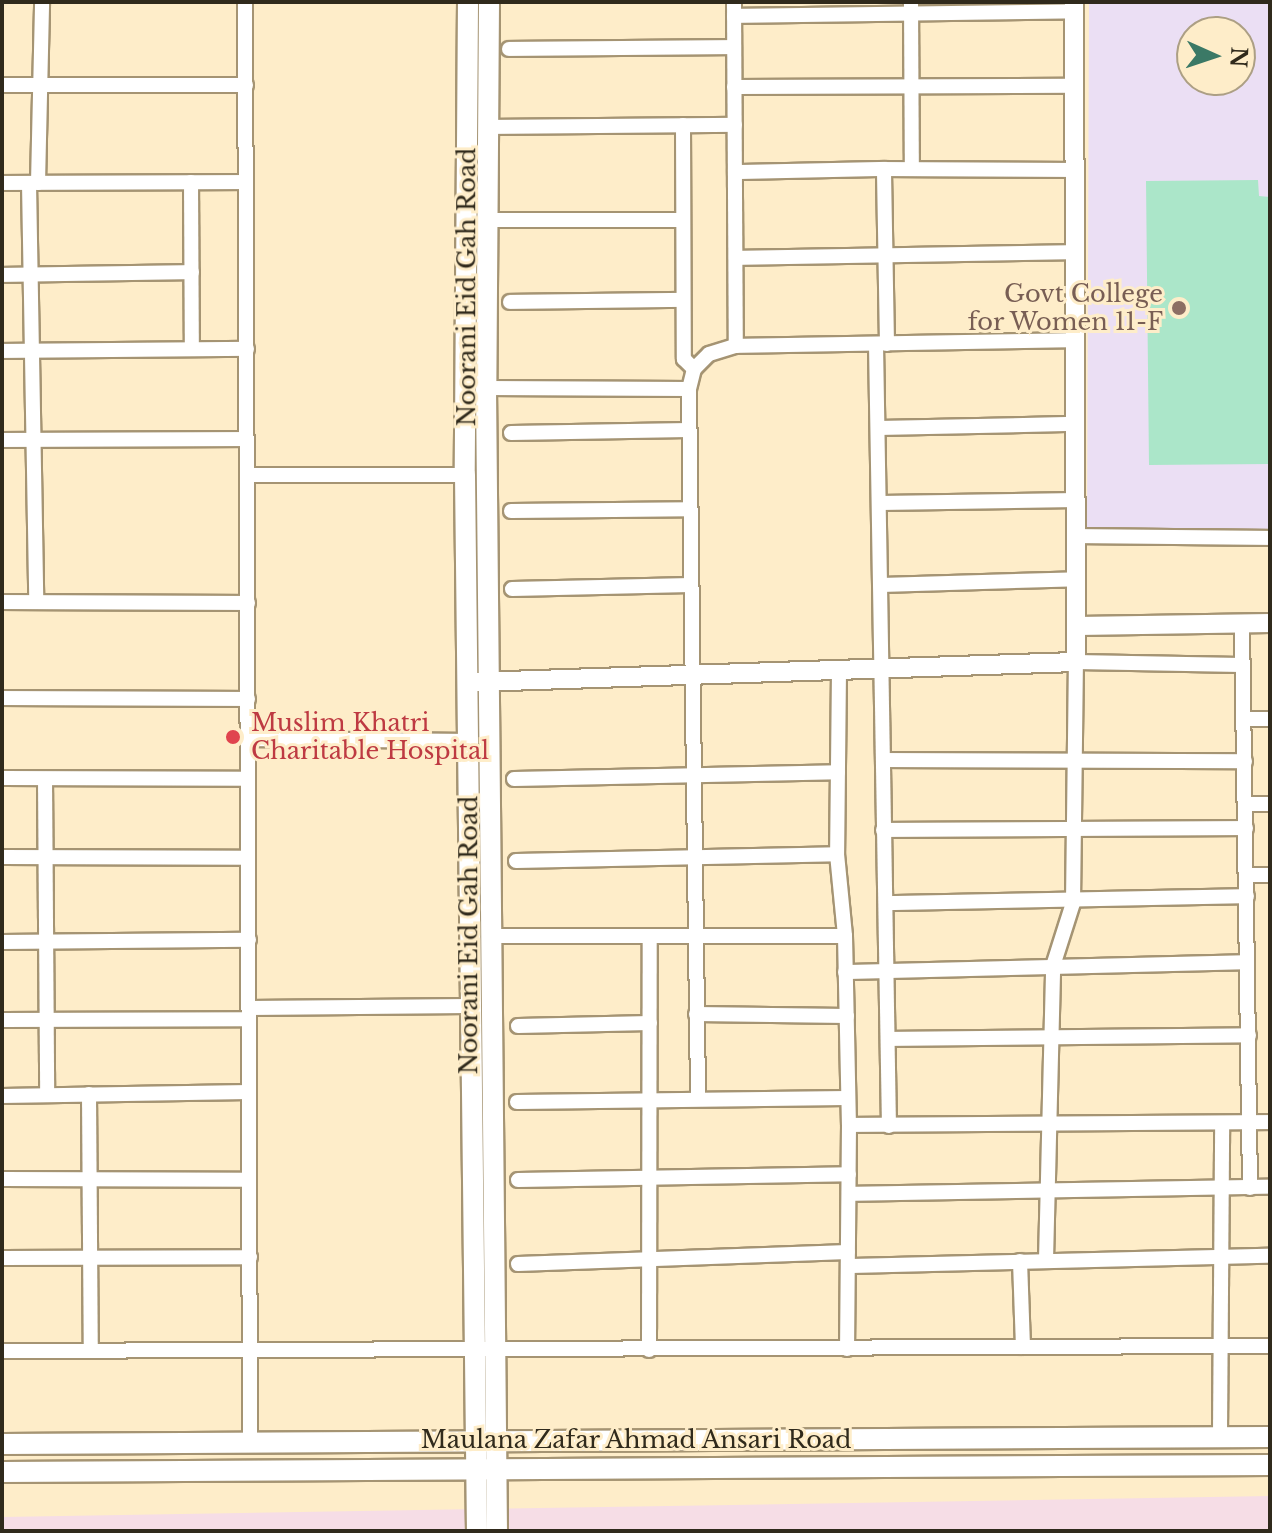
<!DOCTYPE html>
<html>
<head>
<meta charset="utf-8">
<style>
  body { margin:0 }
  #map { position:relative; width:1272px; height:1533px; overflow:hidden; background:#feedc9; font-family:"Libre Baskerville",serif }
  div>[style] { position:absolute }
  .industrial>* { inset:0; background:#f6dde6 }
  .education>* { inset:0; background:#ebdff4 }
  .green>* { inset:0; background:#abe6c9 }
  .roads { filter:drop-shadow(2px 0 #a59473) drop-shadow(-2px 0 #a59473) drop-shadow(0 2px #a59473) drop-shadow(0 -2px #a59473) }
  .minor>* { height:14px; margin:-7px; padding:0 7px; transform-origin:7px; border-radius:7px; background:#fff }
  .tertiary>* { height:18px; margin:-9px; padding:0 9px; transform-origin:9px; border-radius:9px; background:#fff }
  .secondary>* { height:20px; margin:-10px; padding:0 10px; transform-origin:10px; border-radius:10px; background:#fff }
  .dots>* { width:22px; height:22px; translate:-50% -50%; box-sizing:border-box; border:4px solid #feedc9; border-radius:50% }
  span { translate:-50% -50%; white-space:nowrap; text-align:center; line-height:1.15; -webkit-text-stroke:6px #feedc9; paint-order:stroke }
  .street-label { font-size:24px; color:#302a1c }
  .education-label { font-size:24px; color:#785e54 }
  .right { translate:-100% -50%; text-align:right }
  .health-label { font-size:24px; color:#be3a42 }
  .left { translate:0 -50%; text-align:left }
  .frame { position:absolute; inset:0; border:4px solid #302a1c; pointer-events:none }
  .north { position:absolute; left:1176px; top:16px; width:80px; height:80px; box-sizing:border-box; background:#feedc9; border:2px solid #ac9f84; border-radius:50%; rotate:93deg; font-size:22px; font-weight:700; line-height:32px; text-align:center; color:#302a1c }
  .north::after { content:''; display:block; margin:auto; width:28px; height:36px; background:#3b7966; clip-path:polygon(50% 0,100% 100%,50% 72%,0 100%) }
</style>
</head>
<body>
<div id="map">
  <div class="industrial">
    <div style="clip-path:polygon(1270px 1496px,1270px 1531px,2px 1531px,2px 1517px)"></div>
  </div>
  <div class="education">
    <div style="clip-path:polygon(evenodd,1089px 2px,1270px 2px,1270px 538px,1087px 536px,1089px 2px,1192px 32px,1240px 32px,1240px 80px,1192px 80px,1192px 32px)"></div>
  </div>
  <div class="green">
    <div style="clip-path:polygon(1258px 180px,1259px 196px,1270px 197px,1270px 464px,1149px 465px,1146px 181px)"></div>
  </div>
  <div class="roads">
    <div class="minor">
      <div style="left:245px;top:2px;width:1441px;rotate:89.8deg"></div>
      <div style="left:734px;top:2px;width:344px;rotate:89.7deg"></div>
      <div style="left:911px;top:2px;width:167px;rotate:89.7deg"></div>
      <div style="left:734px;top:16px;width:341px;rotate:-0.8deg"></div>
      <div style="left:509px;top:49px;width:225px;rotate:-0.5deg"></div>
      <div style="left:2px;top:85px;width:244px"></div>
      <div style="left:734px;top:87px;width:340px;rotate:-0.2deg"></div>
      <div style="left:683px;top:125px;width:234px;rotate:89.8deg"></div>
      <div style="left:684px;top:359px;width:14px;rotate:45deg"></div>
      <div style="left:490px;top:127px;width:245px;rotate:-0.5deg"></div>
      <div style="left:735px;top:172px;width:149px;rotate:-1.2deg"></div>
      <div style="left:191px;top:182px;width:167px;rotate:89.7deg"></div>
      <div style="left:2px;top:183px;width:244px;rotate:-0.2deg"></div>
      <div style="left:29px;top:183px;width:419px;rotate:89deg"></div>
      <div style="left:38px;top:183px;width:181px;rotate:-88.7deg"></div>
      <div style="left:488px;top:220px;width:195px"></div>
      <div style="left:736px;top:258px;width:339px;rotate:-1deg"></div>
      <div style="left:2px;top:275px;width:190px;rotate:-0.9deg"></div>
      <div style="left:510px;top:302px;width:173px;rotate:-0.7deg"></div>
      <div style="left:876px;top:344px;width:782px;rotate:89.05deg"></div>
      <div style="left:887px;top:344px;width:175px;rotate:-91deg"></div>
      <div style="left:884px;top:169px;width:190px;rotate:0.3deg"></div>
      <div style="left:2px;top:351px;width:245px;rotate:-0.5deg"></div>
      <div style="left:486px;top:388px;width:203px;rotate:0.3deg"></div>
      <div style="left:689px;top:389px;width:21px;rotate:-76deg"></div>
      <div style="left:694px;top:369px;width:21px;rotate:-45deg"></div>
      <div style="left:709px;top:354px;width:28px;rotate:-17deg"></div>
      <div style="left:736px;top:346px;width:340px;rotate:-1deg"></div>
      <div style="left:689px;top:389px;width:709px;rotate:89.27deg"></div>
      <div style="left:878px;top:428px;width:199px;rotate:-1.2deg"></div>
      <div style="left:511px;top:433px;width:178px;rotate:-1deg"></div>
      <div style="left:2px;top:440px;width:245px;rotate:-0.2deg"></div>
      <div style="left:247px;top:475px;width:218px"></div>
      <div style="left:880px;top:503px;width:197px;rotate:-0.9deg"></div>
      <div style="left:511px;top:511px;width:179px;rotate:-0.6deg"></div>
      <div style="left:1078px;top:536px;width:192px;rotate:0.6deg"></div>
      <div style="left:881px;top:585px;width:197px;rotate:-1.7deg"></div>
      <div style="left:512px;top:589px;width:179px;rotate:-1.3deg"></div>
      <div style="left:2px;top:602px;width:246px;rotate:0.2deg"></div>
      <div style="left:1242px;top:623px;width:565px;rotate:89.19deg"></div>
      <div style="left:839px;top:671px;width:183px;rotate:90.6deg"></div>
      <div style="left:837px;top:854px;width:82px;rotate:84.4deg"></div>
      <div style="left:845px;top:936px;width:189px;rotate:88.8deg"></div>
      <div style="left:849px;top:1125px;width:224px;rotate:90.5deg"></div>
      <div style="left:2px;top:698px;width:246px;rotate:0.2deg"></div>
      <div style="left:1243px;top:719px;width:27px"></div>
      <div style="left:248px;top:739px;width:220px;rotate:0.5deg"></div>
      <div style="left:883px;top:760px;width:362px;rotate:0.2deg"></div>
      <div style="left:2px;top:778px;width:246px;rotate:0.2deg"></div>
      <div style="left:45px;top:779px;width:316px;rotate:89.6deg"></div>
      <div style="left:514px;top:779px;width:324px;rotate:-1.2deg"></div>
      <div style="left:1245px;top:804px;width:25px"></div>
      <div style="left:883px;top:830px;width:363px;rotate:-0.3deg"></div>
      <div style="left:2px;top:857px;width:246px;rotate:0.2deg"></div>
      <div style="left:516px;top:861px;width:321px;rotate:-1.2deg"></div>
      <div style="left:1246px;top:875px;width:24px"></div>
      <div style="left:889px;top:903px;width:358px;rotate:-1.1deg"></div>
      <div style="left:490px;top:936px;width:355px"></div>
      <div style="left:2px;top:942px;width:247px;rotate:-0.5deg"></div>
      <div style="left:845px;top:972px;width:402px;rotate:-1.4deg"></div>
      <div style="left:249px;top:1008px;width:220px;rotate:-0.5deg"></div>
      <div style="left:696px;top:1014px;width:151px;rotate:0.8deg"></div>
      <div style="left:2px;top:1020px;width:247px;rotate:-0.2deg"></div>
      <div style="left:518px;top:1026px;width:132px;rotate:-1.3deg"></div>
      <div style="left:889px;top:1039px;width:360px;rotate:-0.6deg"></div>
      <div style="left:89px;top:1094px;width:256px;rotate:89.6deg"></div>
      <div style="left:2px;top:1096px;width:247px;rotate:-0.9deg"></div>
      <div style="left:517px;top:1102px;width:330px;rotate:-0.7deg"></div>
      <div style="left:849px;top:1125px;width:421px;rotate:-0.4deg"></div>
      <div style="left:2px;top:1179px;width:247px;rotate:0.2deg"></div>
      <div style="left:518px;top:1180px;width:331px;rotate:-1deg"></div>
      <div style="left:849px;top:1194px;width:421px;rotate:-1deg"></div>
      <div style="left:2px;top:1258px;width:248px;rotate:-0.2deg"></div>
      <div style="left:1046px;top:1260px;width:294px;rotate:-88.6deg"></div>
      <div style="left:1053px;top:966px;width:66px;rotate:-72.4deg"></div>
      <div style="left:1073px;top:903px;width:241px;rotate:-89.3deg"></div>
      <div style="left:1076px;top:662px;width:165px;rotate:1deg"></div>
      <div style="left:1020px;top:1261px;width:86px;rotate:88deg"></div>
      <div style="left:518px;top:1264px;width:330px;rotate:-2.1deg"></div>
      <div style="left:848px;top:1266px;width:422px;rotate:-1.4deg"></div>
      <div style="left:649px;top:1350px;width:412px;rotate:-89.9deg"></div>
      <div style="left:2px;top:1351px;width:1268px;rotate:-0.23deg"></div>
      <div style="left:1220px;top:1435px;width:311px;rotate:-89.6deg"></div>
    </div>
    <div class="tertiary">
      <div style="left:1078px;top:626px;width:192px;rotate:-0.9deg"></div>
      <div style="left:476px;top:682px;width:600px;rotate:-1.91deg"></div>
      <div style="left:1076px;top:662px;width:660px;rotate:-90.17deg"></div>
    </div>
    <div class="secondary">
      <div style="left:468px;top:2px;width:473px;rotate:90.4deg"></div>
      <div style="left:465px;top:475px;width:1056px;rotate:89.35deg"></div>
      <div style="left:489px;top:2px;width:386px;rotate:90.4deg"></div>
      <div style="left:486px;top:388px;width:1143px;rotate:89.45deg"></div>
      <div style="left:2px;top:1444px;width:1268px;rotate:-0.32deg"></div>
      <div style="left:2px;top:1472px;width:1268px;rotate:-0.32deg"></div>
    </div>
  </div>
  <div class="dots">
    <div style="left:1179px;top:308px;background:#8d6e63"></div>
    <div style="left:233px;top:737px;background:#e0444e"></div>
  </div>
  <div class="street-label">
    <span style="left:467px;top:287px;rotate:-90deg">Noorani Eid Gah Road</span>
    <span style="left:469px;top:935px;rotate:-90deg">Noorani Eid Gah Road</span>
    <span style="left:636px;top:1440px">Maulana Zafar Ahmad Ansari Road</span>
  </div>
  <div class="education-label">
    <span class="right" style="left:1163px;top:308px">Govt College<br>for Women 11-F</span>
  </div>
  <div class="health-label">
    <span class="left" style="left:251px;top:737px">Muslim Khatri<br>Charitable Hospital</span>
  </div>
  <div class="frame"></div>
  <div class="north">N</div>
</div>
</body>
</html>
